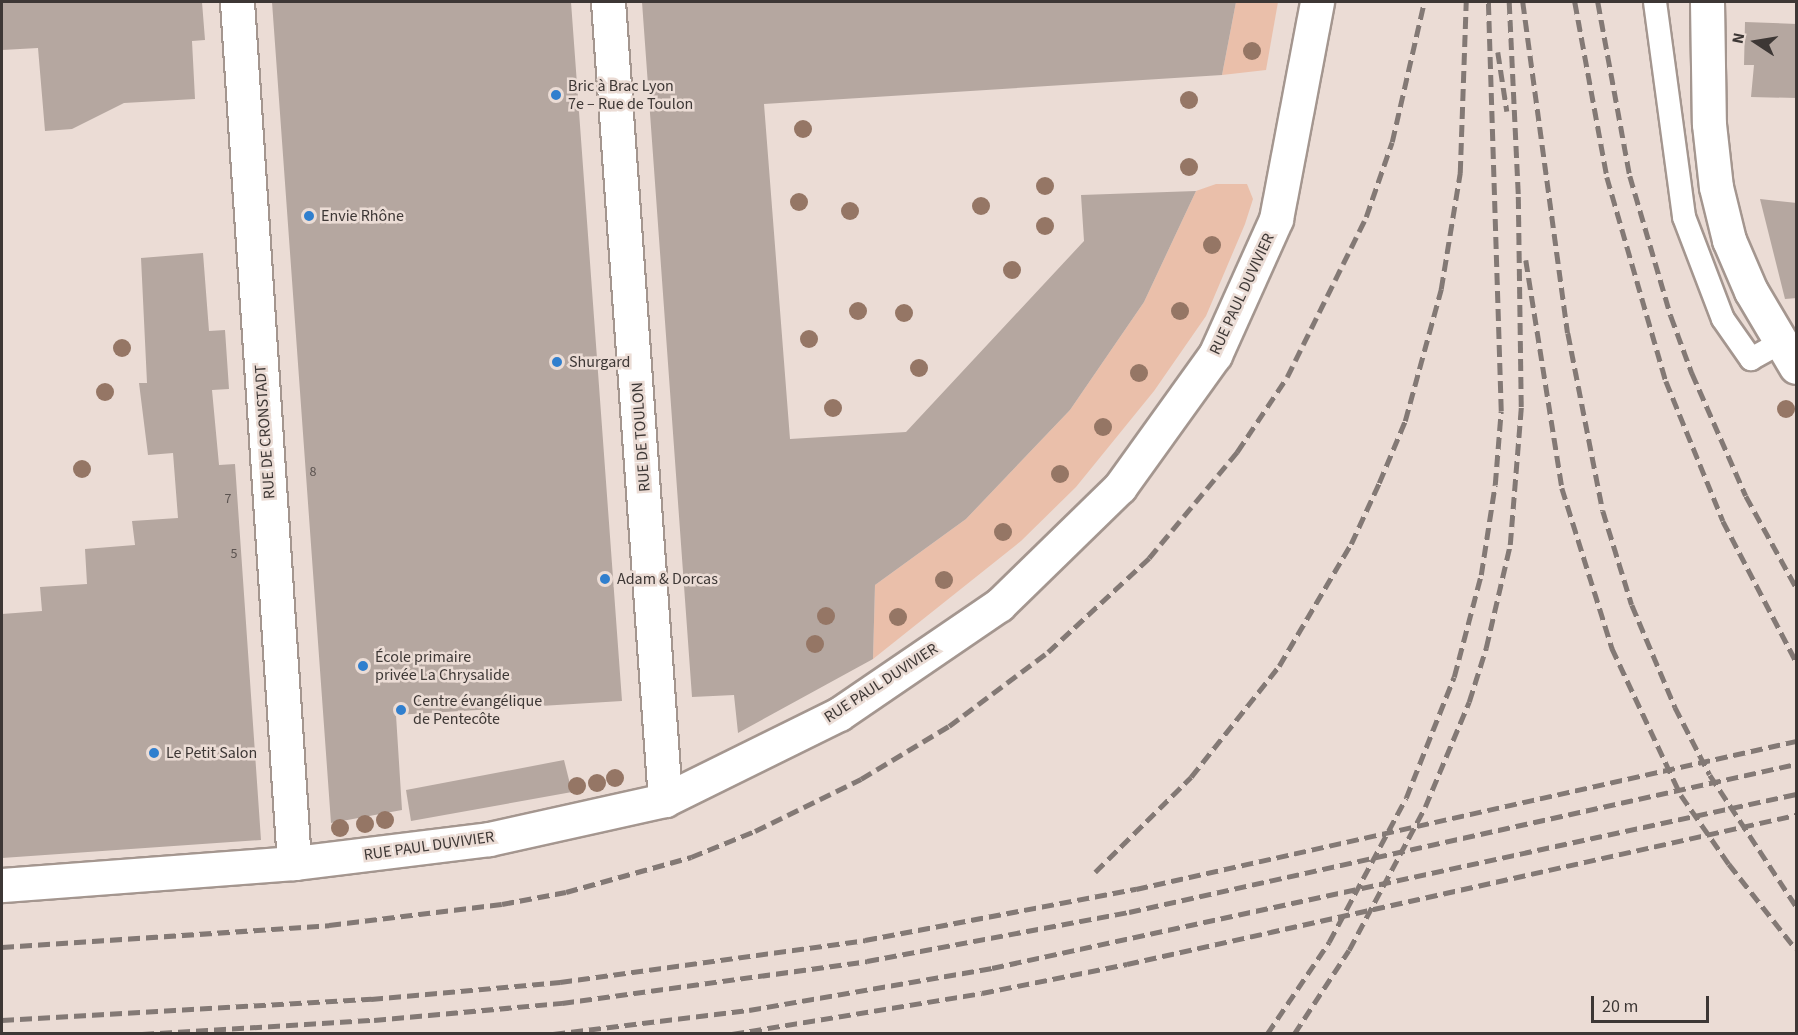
<!DOCTYPE html>
<html>
<head>
<meta charset="utf-8">
<style>
  body { margin:0 }
  #map { position:relative; width:1798px; height:1035px; overflow:hidden; background:#ebdcd5; font-family:"Source Sans 3",sans-serif }
  div>[style] { position:absolute }
  .green>* { inset:0; background:#eabfaa }
  .building>* { inset:0; background:#b5a7a0 }
  .roads { filter:drop-shadow(2px 0 #a4968f) drop-shadow(-2px 0 #a4968f) drop-shadow(0 2px #a4968f) drop-shadow(0 -2px #a4968f) }
  .service>* { height:22px; margin:-11px; padding:0 11px; transform-origin:11px; border-radius:11px; background:#fff }
  .minor>* { height:33px; margin:-16.5px; padding:0 16.5px; transform-origin:16.5px; border-radius:16.5px; background:#fff }
  .tertiary>* { height:33px; margin:-16.5px; padding:0 16.5px; transform-origin:16.5px; border-radius:16.5px; background:#fff }
  .secondary>* { height:33px; margin:-16.5px; padding:0 16.5px; transform-origin:16.5px; border-radius:16.5px; background:#fff }
  .rail>* { height:4.5px; margin-top:-2.25px; transform-origin:0; background:repeating-linear-gradient(90deg,#837975 0 12px,transparent 0 18px) }
  .trees>* { width:18px; height:18px; margin:-9px; border-radius:50%; background:#957665 }
  .dots>* { width:16px; height:16px; translate:-50% -50%; box-sizing:border-box; border:3px solid #ebdcd5; border-radius:50% }
  span { translate:-50% -50%; white-space:nowrap; text-align:center; line-height:1.15; -webkit-text-stroke:5px #ebdcd5; paint-order:stroke }
  .number-label { font-size:14px; color:#5b5350 }
  .number-label span { -webkit-text-stroke-width:0 }
  .poi-label { font-size:16px; color:#3d3735 }
  .left { translate:0 -50%; text-align:left }
  .street-label { font-size:16px; color:#3d3735 }
  .frame { position:absolute; inset:0; border:3px solid #3d3735; pointer-events:none }
  .north { position:absolute; left:1726px; top:12px; width:60px; height:60px; -webkit-text-stroke:4px #ebdcd5; paint-order:stroke; rotate:282deg; font-size:16px; font-weight:700; line-height:24px; text-align:center; color:#3d3735 }
  .north::after { content:''; display:block; margin:auto; width:21px; height:27px; background:#3d3735; clip-path:polygon(50% 0,100% 100%,50% 72%,0 100%) }
  .scale { position:absolute; left:1591px; top:996px; width:118px; height:27px; box-sizing:border-box; border:3px solid #3d3735; border-top:0; padding-left:8px; font-size:18px; line-height:21px; white-space:nowrap; color:#3d3735; -webkit-text-stroke:4px #ebdcd5; paint-order:stroke }
</style>
</head>
<body>
<div id="map">
  <div class="green">
    <div style="clip-path:polygon(1236px 2px,1278px 2px,1266px 70px,1222px 75px)"></div>
    <div style="clip-path:polygon(1216px 184px,1247px 184px,1253px 199px,1245px 224px,1206px 316px,1154px 391px,1076px 487px,1021px 541px,873px 659px,875px 585px,966px 519px,1070px 410px,1144px 302px,1196px 191px)"></div>
  </div>
  <div class="building">
    <div style="clip-path:polygon(2px 2px,202px 2px,205px 40px,192px 41px,195px 99px,124px 103px,72px 129px,45px 131px,38px 48px,2px 50px)"></div>
    <div style="clip-path:polygon(272px 2px,571px 2px,622px 701px,396px 715px,402px 810px,331px 823px)"></div>
    <div style="clip-path:polygon(642px 2px,1236px 2px,1222px 75px,764px 104px,790px 439px,906px 432px,1084px 241px,1081px 195px,1196px 191px,1144px 302px,1070px 410px,966px 519px,875px 585px,873px 659px,738px 733px,734px 695px,692px 697px)"></div>
    <div style="clip-path:polygon(1745px 22px,1797px 24px,1797px 98px,1751px 97px,1754px 65px,1744px 65px)"></div>
    <div style="clip-path:polygon(1760px 199px,1797px 203px,1797px 298px,1785px 299px)"></div>
    <div style="clip-path:polygon(203px 253px,209px 331px,225px 330px,229px 389px,212px 390px,219px 465px,235px 464px,261px 840px,2px 858px,2px 614px,42px 611px,40px 587px,87px 584px,85px 549px,135px 545px,132px 521px,178px 518px,173px 453px,148px 455px,139px 383px,147px 383px,141px 258px)"></div>
    <div style="clip-path:polygon(564px 760px,572px 792px,411px 821px,406px 790px)"></div>
  </div>
  <div class="roads">
    <div class="service">
      <div style="left:1655px;top:2px;width:217px;rotate:82.3deg"></div>
      <div style="left:1684px;top:217px;width:109px;rotate:69.1deg"></div>
      <div style="left:1723px;top:319px;width:49px;rotate:55deg"></div>
      <div style="left:1751px;top:359px;width:33px;rotate:-29deg"></div>
    </div>
    <div class="minor">
      <div style="left:237px;top:2px;width:863px;rotate:86.21deg"></div>
      <div style="left:608px;top:2px;width:800px;rotate:85.91deg"></div>
    </div>
    <div class="tertiary">
      <div style="left:1707px;top:2px;width:122px;rotate:89.1deg"></div>
      <div style="left:1709px;top:124px;width:63px;rotate:83.7deg"></div>
      <div style="left:1716px;top:187px;width:55px;rotate:76.2deg"></div>
      <div style="left:1729px;top:240px;width:56px;rotate:66.7deg"></div>
      <div style="left:1751px;top:291px;width:88px;rotate:59.4deg"></div>
    </div>
    <div class="secondary">
      <div style="left:2px;top:885px;width:293px;rotate:-4.3deg"></div>
      <div style="left:294px;top:863px;width:196px;rotate:-7deg"></div>
      <div style="left:489px;top:839px;width:180px;rotate:-12.5deg"></div>
      <div style="left:665px;top:800px;width:194px;rotate:-26.3deg"></div>
      <div style="left:839px;top:714px;width:194px;rotate:-34.3deg"></div>
      <div style="left:999px;top:605px;width:169px;rotate:-44.3deg"></div>
      <div style="left:1120px;top:487px;width:163px;rotate:-54.3deg"></div>
      <div style="left:1215px;top:355px;width:149px;rotate:-65.8deg"></div>
      <div style="left:1276px;top:219px;width:221px;rotate:-79.3deg"></div>
    </div>
  </div>
  <div class="rail">
    <div style="left:1523px;top:2px;width:334px;rotate:82.3deg"></div>
    <div style="left:1568px;top:333px;width:181px;rotate:78.9deg"></div>
    <div style="left:1603px;top:511px;width:98px;rotate:72.9deg"></div>
    <div style="left:1632px;top:605px;width:111px;rotate:67.1deg"></div>
    <div style="left:1675px;top:707px;width:76px;rotate:62.8deg"></div>
    <div style="left:1710px;top:775px;width:157px;rotate:56.7deg"></div>
    <div style="left:1575px;top:2px;width:178px;rotate:79.6deg"></div>
    <div style="left:1607px;top:177px;width:212px;rotate:73.9deg"></div>
    <div style="left:1666px;top:381px;width:151px;rotate:67.8deg"></div>
    <div style="left:1723px;top:521px;width:158px;rotate:62.5deg"></div>
    <div style="left:1598px;top:2px;width:177px;rotate:79.6deg"></div>
    <div style="left:1630px;top:176px;width:146px;rotate:73.7deg"></div>
    <div style="left:1671px;top:316px;width:61px;rotate:69.8deg"></div>
    <div style="left:1692px;top:373px;width:134px;rotate:66.3deg"></div>
    <div style="left:1746px;top:496px;width:104px;rotate:61.2deg"></div>
    <div style="left:1498px;top:52px;width:60px;rotate:81.3deg"></div>
    <div style="left:1526px;top:260px;width:231px;rotate:81deg"></div>
    <div style="left:1562px;top:488px;width:168px;rotate:72.6deg"></div>
    <div style="left:1612px;top:648px;width:162px;rotate:64.9deg"></div>
    <div style="left:1681px;top:795px;width:84px;rotate:55.2deg"></div>
    <div style="left:1729px;top:864px;width:108px;rotate:51.8deg"></div>
    <div style="left:1095px;top:872px;width:135px;rotate:-44.7deg"></div>
    <div style="left:1191px;top:777px;width:142px;rotate:-51.6deg"></div>
    <div style="left:1279px;top:666px;width:142px;rotate:-59.5deg"></div>
    <div style="left:1351px;top:544px;width:67px;rotate:-65.3deg"></div>
    <div style="left:1379px;top:483px;width:67px;rotate:-67.2deg"></div>
    <div style="left:1405px;top:421px;width:137px;rotate:-74.7deg"></div>
    <div style="left:1441px;top:289px;width:118px;rotate:-80.7deg"></div>
    <div style="left:1460px;top:173px;width:171px;rotate:-88deg"></div>
    <div style="left:2px;top:947px;width:328px;rotate:-3.8deg"></div>
    <div style="left:329px;top:925px;width:174px;rotate:-6.9deg"></div>
    <div style="left:502px;top:904px;width:65px;rotate:-10.6deg"></div>
    <div style="left:566px;top:892px;width:130px;rotate:-15.6deg"></div>
    <div style="left:691px;top:857px;width:69px;rotate:-22.1deg"></div>
    <div style="left:755px;top:831px;width:118px;rotate:-26.1deg"></div>
    <div style="left:861px;top:779px;width:103px;rotate:-31.1deg"></div>
    <div style="left:949px;top:726px;width:124px;rotate:-36.8deg"></div>
    <div style="left:1048px;top:652px;width:138px;rotate:-42.9deg"></div>
    <div style="left:1149px;top:558px;width:138px;rotate:-50.3deg"></div>
    <div style="left:1237px;top:452px;width:90px;rotate:-56.3deg"></div>
    <div style="left:1287px;top:377px;width:178px;rotate:-63.7deg"></div>
    <div style="left:1366px;top:217px;width:79px;rotate:-70.9deg"></div>
    <div style="left:1392px;top:142px;width:144px;rotate:-77.1deg"></div>
    <div style="left:2px;top:1020px;width:370px;rotate:-3.3deg"></div>
    <div style="left:371px;top:999px;width:190px;rotate:-5.1deg"></div>
    <div style="left:560px;top:982px;width:308px;rotate:-7.8deg"></div>
    <div style="left:865px;top:940px;width:276px;rotate:-10.7deg"></div>
    <div style="left:1136px;top:889px;width:676px;rotate:-12.64deg"></div>
    <div style="left:142px;top:1034px;width:232px;rotate:-3.5deg"></div>
    <div style="left:374px;top:1020px;width:189px;rotate:-5.2deg"></div>
    <div style="left:562px;top:1003px;width:308px;rotate:-7.8deg"></div>
    <div style="left:867px;top:961px;width:267px;rotate:-10.6deg"></div>
    <div style="left:1129px;top:912px;width:683px;rotate:-12.51deg"></div>
    <div style="left:553px;top:1034px;width:197px;rotate:-7deg"></div>
    <div style="left:749px;top:1010px;width:247px;rotate:-9.8deg"></div>
    <div style="left:992px;top:968px;width:823px;rotate:-12.21deg"></div>
    <div style="left:732px;top:1034px;width:253px;rotate:-9.3deg"></div>
    <div style="left:982px;top:993px;width:148px;rotate:-11.3deg"></div>
    <div style="left:1127px;top:964px;width:685px;rotate:-12.56deg"></div>
    <div style="left:1267px;top:1034px;width:111px;rotate:-56deg"></div>
    <div style="left:1329px;top:942px;width:163px;rotate:-61.9deg"></div>
    <div style="left:1406px;top:798px;width:130px;rotate:-68.4deg"></div>
    <div style="left:1454px;top:677px;width:106px;rotate:-75.2deg"></div>
    <div style="left:1481px;top:575px;width:91px;rotate:-81.2deg"></div>
    <div style="left:1495px;top:485px;width:74px;rotate:-85.4deg"></div>
    <div style="left:1501px;top:411px;width:409px;rotate:-91.8deg"></div>
    <div style="left:1294px;top:1034px;width:100px;rotate:-56.8deg"></div>
    <div style="left:1349px;top:950px;width:162px;rotate:-62deg"></div>
    <div style="left:1425px;top:807px;width:114px;rotate:-67.3deg"></div>
    <div style="left:1469px;top:702px;width:57px;rotate:-72.5deg"></div>
    <div style="left:1486px;top:648px;width:106px;rotate:-76.9deg"></div>
    <div style="left:1510px;top:545px;width:138px;rotate:-85.4deg"></div>
    <div style="left:1521px;top:407px;width:213px;rotate:-90.8deg"></div>
    <div style="left:1518px;top:194px;width:192px;rotate:-92.7deg"></div>
  </div>
  <div class="trees">
    <div style="left:1252px;top:51px"></div>
    <div style="left:1189px;top:100px"></div>
    <div style="left:803px;top:129px"></div>
    <div style="left:1189px;top:167px"></div>
    <div style="left:1045px;top:186px"></div>
    <div style="left:799px;top:202px"></div>
    <div style="left:981px;top:206px"></div>
    <div style="left:850px;top:211px"></div>
    <div style="left:1045px;top:226px"></div>
    <div style="left:1212px;top:245px"></div>
    <div style="left:1012px;top:270px"></div>
    <div style="left:858px;top:311px"></div>
    <div style="left:1180px;top:311px"></div>
    <div style="left:904px;top:313px"></div>
    <div style="left:809px;top:339px"></div>
    <div style="left:122px;top:348px"></div>
    <div style="left:919px;top:368px"></div>
    <div style="left:1139px;top:373px"></div>
    <div style="left:105px;top:392px"></div>
    <div style="left:833px;top:408px"></div>
    <div style="left:1786px;top:409px"></div>
    <div style="left:1103px;top:427px"></div>
    <div style="left:82px;top:469px"></div>
    <div style="left:1060px;top:474px"></div>
    <div style="left:1003px;top:532px"></div>
    <div style="left:944px;top:580px"></div>
    <div style="left:826px;top:616px"></div>
    <div style="left:898px;top:617px"></div>
    <div style="left:815px;top:644px"></div>
    <div style="left:615px;top:778px"></div>
    <div style="left:597px;top:783px"></div>
    <div style="left:577px;top:786px"></div>
    <div style="left:385px;top:820px"></div>
    <div style="left:365px;top:824px"></div>
    <div style="left:340px;top:828px"></div>
  </div>
  <div class="dots">
    <div style="left:556px;top:95px;background:#307fce"></div>
    <div style="left:309px;top:216px;background:#307fce"></div>
    <div style="left:557px;top:362px;background:#307fce"></div>
    <div style="left:605px;top:579px;background:#307fce"></div>
    <div style="left:363px;top:666px;background:#307fce"></div>
    <div style="left:401px;top:710px;background:#307fce"></div>
    <div style="left:154px;top:753px;background:#307fce"></div>
  </div>
  <div class="number-label">
    <span style="left:313px;top:472px">8</span>
    <span style="left:228px;top:499px">7</span>
    <span style="left:234px;top:554px">5</span>
  </div>
  <div class="poi-label">
    <span class="left" style="left:568px;top:95px">Bric à Brac Lyon<br>7e – Rue de Toulon</span>
    <span class="left" style="left:321px;top:216px">Envie Rhône</span>
    <span class="left" style="left:569px;top:362px">Shurgard</span>
    <span class="left" style="left:617px;top:579px">Adam &amp; Dorcas</span>
    <span class="left" style="left:375px;top:666px">École primaire<br>privée La Chrysalide</span>
    <span class="left" style="left:413px;top:710px">Centre évangélique<br>de Pentecôte</span>
    <span class="left" style="left:166px;top:753px">Le Petit Salon</span>
  </div>
  <div class="street-label">
    <span style="left:1242px;top:294px;rotate:-65deg">RUE PAUL DUVIVIER</span>
    <span style="left:265px;top:432px;rotate:-94deg">RUE DE CRONSTADT</span>
    <span style="left:641px;top:437px;rotate:-94deg">RUE DE TOULON</span>
    <span style="left:881px;top:683px;rotate:-33deg">RUE PAUL DUVIVIER</span>
    <span style="left:429px;top:846px;rotate:-8deg">RUE PAUL DUVIVIER</span>
  </div>
  <div class="frame"></div>
  <div class="north">N</div>
  <div class="scale">20 m</div>
</div>
</body>
</html>
